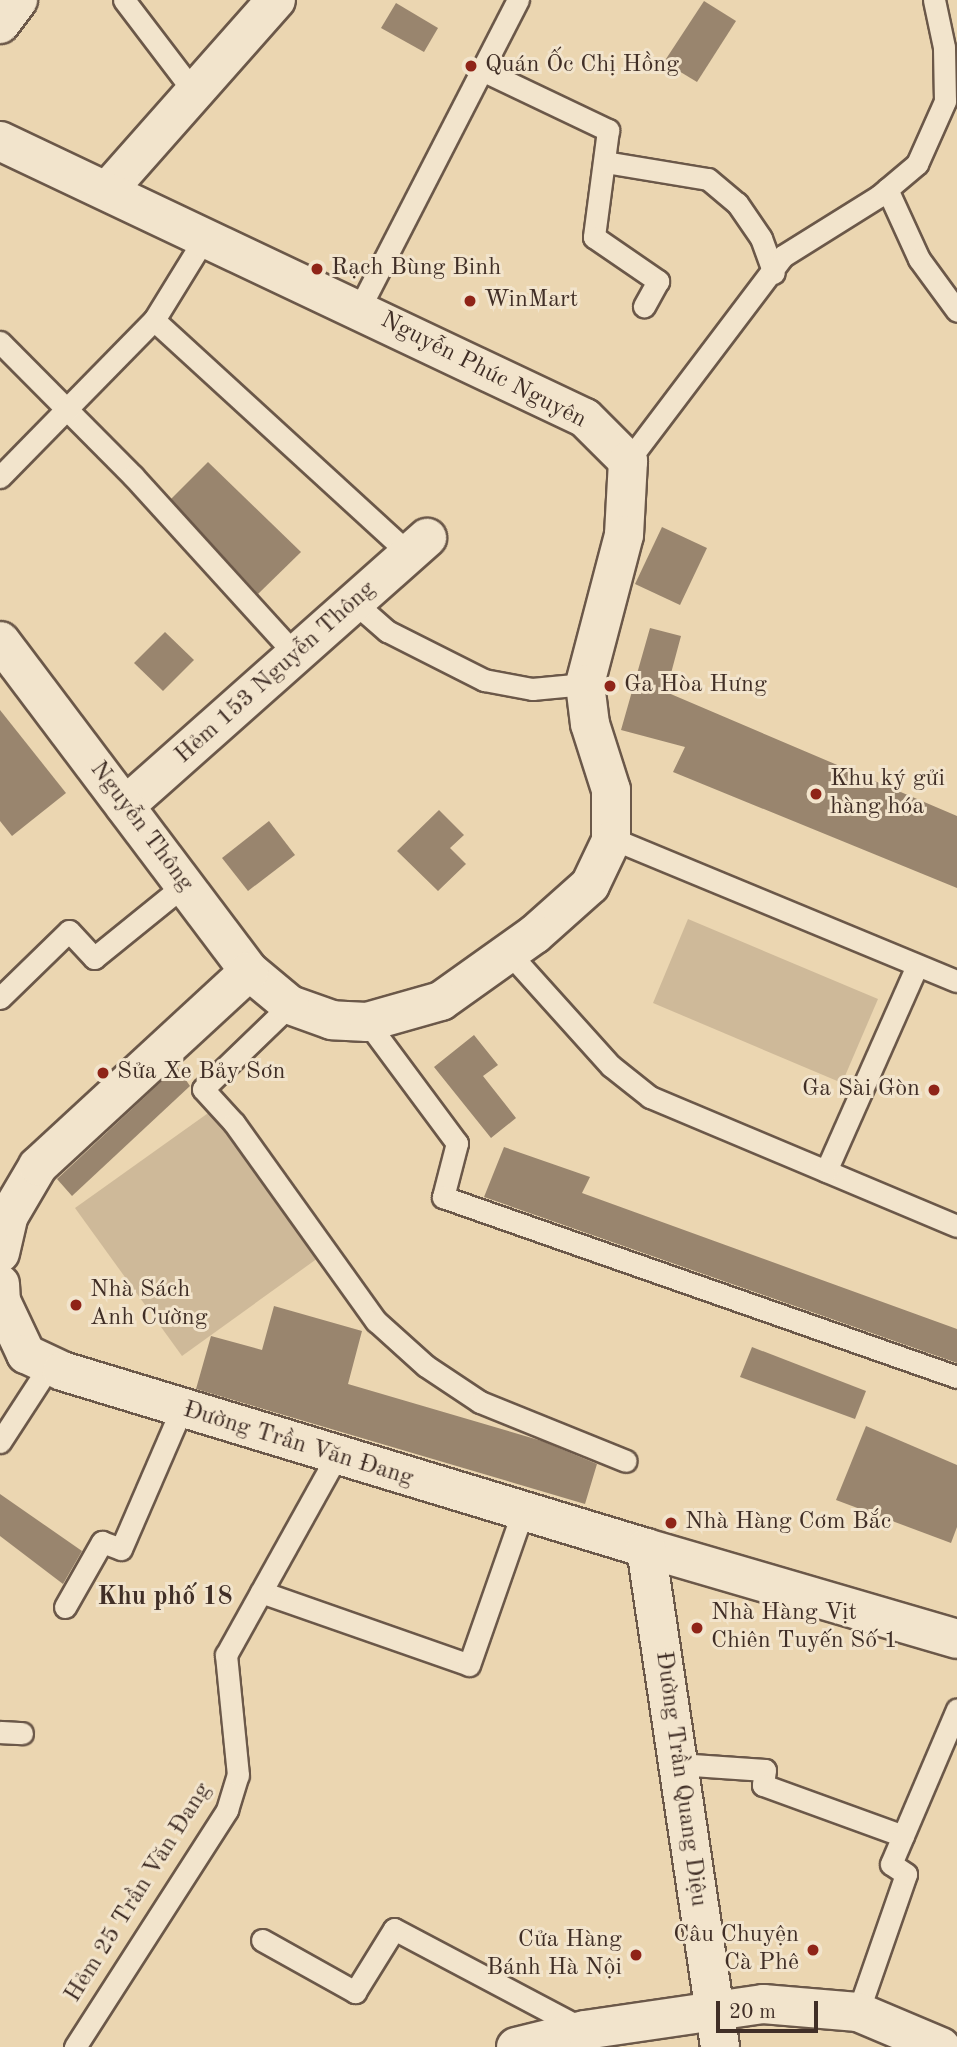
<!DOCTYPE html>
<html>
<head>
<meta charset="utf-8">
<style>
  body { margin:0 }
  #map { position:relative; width:957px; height:2047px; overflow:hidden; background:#ebd6b1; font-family:"Old Standard TT",serif }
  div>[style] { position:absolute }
  .green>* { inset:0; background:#ceb999 }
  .building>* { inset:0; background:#99856e }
  .roads { filter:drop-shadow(2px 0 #6b5849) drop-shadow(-2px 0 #6b5849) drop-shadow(0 2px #6b5849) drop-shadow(0 -2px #6b5849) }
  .lane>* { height:21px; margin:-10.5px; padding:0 10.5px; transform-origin:10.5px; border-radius:10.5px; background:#f2e4cc }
  .street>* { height:38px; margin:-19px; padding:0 19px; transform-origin:19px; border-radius:19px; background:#f2e4cc }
  .secondary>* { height:38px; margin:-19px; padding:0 19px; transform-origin:19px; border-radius:19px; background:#f2e4cc }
  .dots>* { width:19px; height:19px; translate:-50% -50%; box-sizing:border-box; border:4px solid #f2e4cc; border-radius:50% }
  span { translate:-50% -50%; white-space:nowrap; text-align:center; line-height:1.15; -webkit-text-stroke:6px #f2e4cc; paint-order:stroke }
  .poi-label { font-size:24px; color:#402e26 }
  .left { translate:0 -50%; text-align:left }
  .right { translate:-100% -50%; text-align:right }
  .street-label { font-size:24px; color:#402e26 }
  .neighbourhood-label { font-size:26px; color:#402e26; font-weight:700 }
  .scale { position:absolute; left:716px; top:2001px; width:102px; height:32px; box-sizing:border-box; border:4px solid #402e26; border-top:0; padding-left:9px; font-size:21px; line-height:24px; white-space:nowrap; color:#402e26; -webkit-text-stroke:5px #f2e4cc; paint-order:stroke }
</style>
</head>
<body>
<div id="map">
  <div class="green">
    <div style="clip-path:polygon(688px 919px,878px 999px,842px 1083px,653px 1003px)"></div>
    <div style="clip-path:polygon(211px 1111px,318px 1258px,182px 1356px,75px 1208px)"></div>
  </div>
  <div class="building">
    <div style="clip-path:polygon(704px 1px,736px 21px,697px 82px,664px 62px)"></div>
    <div style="clip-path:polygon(396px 3px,438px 28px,424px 52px,381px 28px)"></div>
    <div style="clip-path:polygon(208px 462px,301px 552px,258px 594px,171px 499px)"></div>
    <div style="clip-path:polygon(662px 527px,707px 548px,680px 605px,635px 584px)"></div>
    <div style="clip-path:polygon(650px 628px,681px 636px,666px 692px,957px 816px,957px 888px,673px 772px,685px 747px,621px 730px)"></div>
    <div style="clip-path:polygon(165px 632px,194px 660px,163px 691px,134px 663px)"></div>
    <div style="clip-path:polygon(0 710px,66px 793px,12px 836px,0 821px)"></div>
    <div style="clip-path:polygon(439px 810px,464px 835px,450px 848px,466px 864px,438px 891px,397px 851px)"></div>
    <div style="clip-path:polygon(269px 821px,295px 855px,248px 891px,222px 858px)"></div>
    <div style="clip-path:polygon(474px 1035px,498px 1065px,483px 1076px,516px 1118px,491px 1138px,434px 1067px)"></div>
    <div style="clip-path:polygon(177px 1067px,190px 1086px,72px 1196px,57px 1179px)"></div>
    <div style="clip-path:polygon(504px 1147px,590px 1177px,582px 1193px,957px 1329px,957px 1363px,484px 1197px)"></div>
    <div style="clip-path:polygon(274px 1306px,362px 1331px,348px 1384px,542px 1441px,597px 1464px,585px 1504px,196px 1389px,211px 1336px,262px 1350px)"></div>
    <div style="clip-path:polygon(752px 1347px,866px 1391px,855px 1419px,740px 1377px)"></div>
    <div style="clip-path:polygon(866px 1426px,957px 1465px,957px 1527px,951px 1543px,836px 1500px)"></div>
    <div style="clip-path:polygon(0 1494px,82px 1551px,63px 1584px,0 1536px)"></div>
  </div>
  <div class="roads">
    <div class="lane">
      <div style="left:124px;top:0;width:116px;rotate:52.7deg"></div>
      <div style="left:482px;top:70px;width:140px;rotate:25.5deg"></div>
      <div style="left:608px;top:130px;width:108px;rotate:97.5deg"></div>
      <div style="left:594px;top:237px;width:78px;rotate:34.5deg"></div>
      <div style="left:658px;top:281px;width:29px;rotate:119deg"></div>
      <div style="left:605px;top:162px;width:104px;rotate:9.4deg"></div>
      <div style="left:708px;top:179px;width:38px;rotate:40deg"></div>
      <div style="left:737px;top:203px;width:42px;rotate:55.6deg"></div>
      <div style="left:761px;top:238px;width:37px;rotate:70deg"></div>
      <div style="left:887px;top:189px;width:77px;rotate:65.4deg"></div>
      <div style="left:919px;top:259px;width:64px;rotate:53.8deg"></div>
      <div style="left:359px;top:309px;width:348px;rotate:-62.8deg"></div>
      <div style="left:154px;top:320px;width:346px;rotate:42.5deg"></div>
      <div style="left:0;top:342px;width:189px;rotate:45.2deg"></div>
      <div style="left:133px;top:476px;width:244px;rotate:47.7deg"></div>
      <div style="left:628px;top:461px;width:257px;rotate:-52.9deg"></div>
      <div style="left:783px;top:256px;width:113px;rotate:-32deg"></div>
      <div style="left:879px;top:196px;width:50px;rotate:-40.1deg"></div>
      <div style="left:917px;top:164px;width:69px;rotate:-66deg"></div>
      <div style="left:945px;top:101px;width:54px;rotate:-91.1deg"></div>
      <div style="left:944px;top:47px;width:48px;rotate:-102deg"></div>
      <div style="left:0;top:477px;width:220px;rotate:-45.6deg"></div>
      <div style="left:154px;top:320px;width:97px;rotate:-58.4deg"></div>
      <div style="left:355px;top:603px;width:43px;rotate:41.2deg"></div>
      <div style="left:387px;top:631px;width:109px;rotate:26.8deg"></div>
      <div style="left:484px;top:680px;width:49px;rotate:10.6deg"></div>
      <div style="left:532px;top:689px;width:53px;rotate:-5.4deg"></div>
      <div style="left:611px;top:838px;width:374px;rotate:22.5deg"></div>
      <div style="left:510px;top:954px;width:151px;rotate:48deg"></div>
      <div style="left:611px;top:1066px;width:50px;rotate:38.5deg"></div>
      <div style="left:650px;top:1097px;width:333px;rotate:22.8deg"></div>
      <div style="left:0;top:998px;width:96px;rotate:-44.2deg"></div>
      <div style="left:69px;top:931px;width:37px;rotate:47deg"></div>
      <div style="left:94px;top:958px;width:116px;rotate:-39deg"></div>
      <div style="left:290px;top:1005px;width:121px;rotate:136deg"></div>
      <div style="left:203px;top:1089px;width:46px;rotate:47.6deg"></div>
      <div style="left:234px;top:1123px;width:244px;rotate:54.4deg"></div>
      <div style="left:376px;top:1321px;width:67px;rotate:42deg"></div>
      <div style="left:426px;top:1366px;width:65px;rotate:33.7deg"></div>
      <div style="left:480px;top:1402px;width:157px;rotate:22deg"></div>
      <div style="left:367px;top:1022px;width:151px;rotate:53.4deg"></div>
      <div style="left:457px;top:1143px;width:56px;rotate:104.5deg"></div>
      <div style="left:443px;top:1197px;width:545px;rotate:19.3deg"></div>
      <div style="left:826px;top:1171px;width:222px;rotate:-66.1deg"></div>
      <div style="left:0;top:1442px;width:92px;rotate:-57deg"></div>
      <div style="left:261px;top:1592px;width:220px;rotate:19.3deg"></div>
      <div style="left:469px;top:1665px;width:160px;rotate:-70.7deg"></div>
      <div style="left:65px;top:1607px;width:75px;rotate:-60.4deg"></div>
      <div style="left:102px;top:1542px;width:20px;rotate:20deg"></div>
      <div style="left:121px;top:1549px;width:154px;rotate:-66.6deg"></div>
      <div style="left:0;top:1732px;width:22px;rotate:3deg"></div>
      <div style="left:678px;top:1764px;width:87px;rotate:3.9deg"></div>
      <div style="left:765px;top:1770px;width:15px;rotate:98deg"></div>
      <div style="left:763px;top:1785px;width:149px;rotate:20deg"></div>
      <div style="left:262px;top:1940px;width:107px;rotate:29.2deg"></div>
      <div style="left:355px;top:1992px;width:74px;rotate:-58.2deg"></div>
      <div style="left:394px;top:1929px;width:214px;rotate:27.9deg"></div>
      <div style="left:858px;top:2012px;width:146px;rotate:-70.8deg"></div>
      <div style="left:906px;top:1874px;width:18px;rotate:-146deg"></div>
      <div style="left:891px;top:1864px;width:168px;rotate:-66.9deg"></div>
      <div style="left:75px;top:2047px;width:282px;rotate:-57.3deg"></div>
      <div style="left:227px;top:1810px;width:37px;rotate:-73deg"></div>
      <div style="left:238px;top:1775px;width:121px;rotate:-95.7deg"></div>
      <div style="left:226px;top:1655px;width:227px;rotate:-60.9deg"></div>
    </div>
    <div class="street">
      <div style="left:107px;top:191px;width:255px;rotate:-48.5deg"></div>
      <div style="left:125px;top:806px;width:404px;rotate:-41.6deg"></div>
      <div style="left:646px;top:1548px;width:324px;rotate:16.3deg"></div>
    </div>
    <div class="secondary">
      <div style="left:0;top:24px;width:30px;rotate:-53deg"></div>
      <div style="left:0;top:141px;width:647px;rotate:25.34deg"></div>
      <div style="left:585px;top:418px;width:61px;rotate:45deg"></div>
      <div style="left:628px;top:461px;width:74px;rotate:93.1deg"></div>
      <div style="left:624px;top:535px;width:154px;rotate:104.7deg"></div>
      <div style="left:585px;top:684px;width:40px;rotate:82.9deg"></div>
      <div style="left:590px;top:724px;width:69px;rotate:72.3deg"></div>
      <div style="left:611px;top:790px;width:51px;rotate:90deg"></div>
      <div style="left:611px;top:841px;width:49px;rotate:115.5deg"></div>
      <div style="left:590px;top:885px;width:74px;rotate:138.3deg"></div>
      <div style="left:535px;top:934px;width:115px;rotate:144.5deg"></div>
      <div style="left:441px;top:1001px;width:77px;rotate:164.2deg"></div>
      <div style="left:367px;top:1022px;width:35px;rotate:-177deg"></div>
      <div style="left:332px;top:1020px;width:45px;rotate:-160.3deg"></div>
      <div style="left:290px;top:1005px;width:53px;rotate:-140.3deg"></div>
      <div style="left:249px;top:971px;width:413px;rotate:-127deg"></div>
      <div style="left:0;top:1253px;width:37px;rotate:-77deg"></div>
      <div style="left:8px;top:1217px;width:59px;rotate:-59.5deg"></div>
      <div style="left:38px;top:1166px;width:287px;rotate:-42.7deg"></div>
      <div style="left:0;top:1284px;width:17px;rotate:87deg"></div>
      <div style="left:1px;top:1301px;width:59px;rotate:64.7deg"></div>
      <div style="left:26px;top:1354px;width:40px;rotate:25deg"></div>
      <div style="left:62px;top:1371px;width:610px;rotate:16.86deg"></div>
      <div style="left:646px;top:1548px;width:504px;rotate:81.56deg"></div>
      <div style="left:516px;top:2047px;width:71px;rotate:-13.8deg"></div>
      <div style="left:585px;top:2030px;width:180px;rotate:-8.3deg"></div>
      <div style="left:763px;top:2004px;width:95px;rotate:4.8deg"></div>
      <div style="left:858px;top:2012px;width:90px;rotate:22.9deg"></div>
    </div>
  </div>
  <div class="dots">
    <div style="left:471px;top:66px;background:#8f2418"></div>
    <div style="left:317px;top:269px;background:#8f2418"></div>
    <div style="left:470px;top:301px;background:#8f2418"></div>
    <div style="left:610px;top:686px;background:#8f2418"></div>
    <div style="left:816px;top:794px;background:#8f2418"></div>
    <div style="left:103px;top:1073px;background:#8f2418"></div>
    <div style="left:934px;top:1090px;background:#8f2418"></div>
    <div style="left:76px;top:1305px;background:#8f2418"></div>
    <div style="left:671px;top:1523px;background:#8f2418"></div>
    <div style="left:697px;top:1628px;background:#8f2418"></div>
    <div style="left:813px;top:1950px;background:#8f2418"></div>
    <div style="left:636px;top:1955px;background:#8f2418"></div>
  </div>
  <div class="poi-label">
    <span class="left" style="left:485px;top:66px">Quán Ốc Chị Hồng</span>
    <span class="left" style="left:331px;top:269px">Rạch Bùng Binh</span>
    <span class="left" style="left:484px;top:301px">WinMart</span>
    <span class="left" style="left:624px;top:686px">Ga Hòa Hưng</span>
    <span class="left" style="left:830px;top:794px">Khu ký gửi<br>hàng hóa</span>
    <span class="left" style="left:117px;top:1073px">Sửa Xe Bảy Sơn</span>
    <span class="right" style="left:920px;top:1090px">Ga Sài Gòn</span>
    <span class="left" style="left:90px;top:1305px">Nhà Sách<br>Anh Cường</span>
    <span class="left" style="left:685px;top:1523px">Nhà Hàng Cơm Bắc</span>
    <span class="left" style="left:711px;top:1628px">Nhà Hàng Vịt<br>Chiên Tuyến Số 1</span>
    <span class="right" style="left:799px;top:1950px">Câu Chuyện<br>Cà Phê</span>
    <span class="right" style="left:622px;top:1955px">Cửa Hàng<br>Bánh Hà Nội</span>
  </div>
  <div class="street-label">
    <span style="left:483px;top:371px;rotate:27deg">Nguyễn Phúc Nguyên</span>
    <span style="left:276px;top:673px;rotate:-42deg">Hẻm 153 Nguyễn Thông</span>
    <span style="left:141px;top:827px;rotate:53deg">Nguyễn Thông</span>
    <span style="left:298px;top:1445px;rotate:17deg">Đường Trần Văn Đang</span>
    <span style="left:680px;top:1779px;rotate:82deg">Đường Trần Quang Diệu</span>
    <span style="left:139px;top:1893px;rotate:-58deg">Hẻm 25 Trần Văn Đang</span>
  </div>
  <div class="neighbourhood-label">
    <span style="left:165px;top:1598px">Khu phố 18</span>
  </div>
  <div class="scale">20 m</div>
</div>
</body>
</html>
